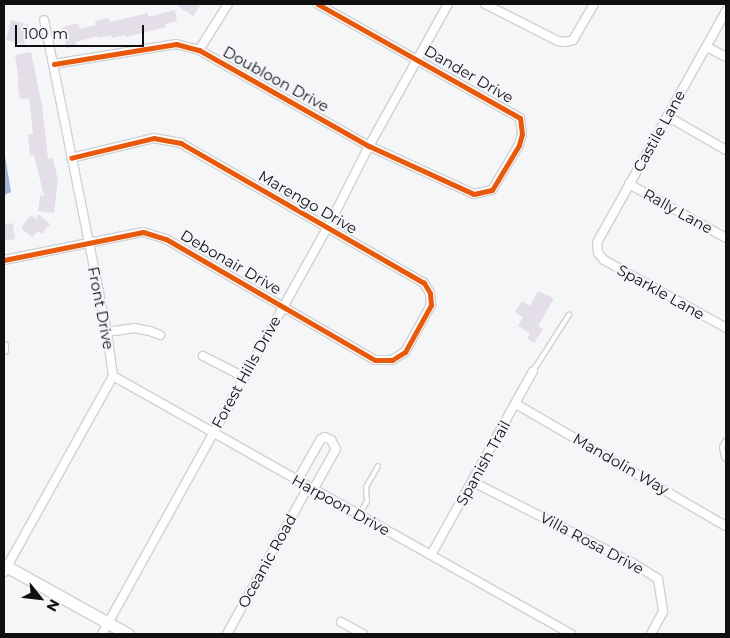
<!DOCTYPE html>
<html>
<head>
<meta charset="utf-8">
<style>
  body { margin:0 }
  #map { position:relative; width:730px; height:638px; overflow:hidden; background:#f5f6f8; font-family:Montserrat,sans-serif }
  div>[style] { position:absolute }
  .water>* { inset:0; background:#a3b6d9 }
  .building>* { inset:0; background:#e4dee9 }
  .roads { filter:drop-shadow(1px 0 #d0d1d3) drop-shadow(-1px 0 #d0d1d3) drop-shadow(0 1px #d0d1d3) drop-shadow(0 -1px #d0d1d3) }
  .lane>* { height:4px; margin:-2px; padding:0 2px; transform-origin:2px; border-radius:2px; background:#fefefe }
  .street>* { height:8px; margin:-4px; padding:0 4px; transform-origin:4px; border-radius:4px; background:#fefefe }
  .secondary>* { height:11px; margin:-5.5px; padding:0 5.5px; transform-origin:5.5px; border-radius:5.5px; background:#fefefe }
  .cycleway>* { height:5px; margin:-2.5px; padding:0 2.5px; transform-origin:2.5px; border-radius:2.5px; background:#e8590c }
  span { translate:-50% -50%; white-space:nowrap; text-align:center; line-height:1.15; -webkit-text-stroke:4.5px #f4f5f9; paint-order:stroke }
  .street-label { font-size:15px; color:#101011 }
  .frame { position:absolute; inset:0; border:5px solid #101011; pointer-events:none }
  .north { position:absolute; left:15px; top:573px; width:50px; height:50px; -webkit-text-stroke:4px #f4f5f9; paint-order:stroke; rotate:119deg; font-size:14px; font-weight:700; line-height:20px; text-align:center; color:#101011 }
  .north::after { content:''; display:block; margin:auto; width:18px; height:22px; background:#101011; clip-path:polygon(50% 0,100% 100%,50% 72%,0 100%) }
  .scale { position:absolute; left:15px; top:25px; width:129px; height:22px; box-sizing:border-box; border:2px solid #101011; border-top:0; padding-left:6px; font-size:15px; line-height:18px; white-space:nowrap; color:#101011; -webkit-text-stroke:4px #f4f5f9; paint-order:stroke }
</style>
</head>
<body>
<div id="map">
  <div class="water">
    <div style="clip-path:polygon(4px 150px,11px 192px,4px 195px)"></div>
  </div>
  <div class="building">
    <div style="clip-path:polygon(175px 4px,201px 4px,193px 16px)"></div>
    <div style="clip-path:polygon(175px 10px,177px 21px,165px 24px,166px 27px,126px 37px,125px 35px,112px 38px,111px 35px,98px 38px,98px 36px,76px 42px,76px 45px,67px 48px,61px 28px,78px 23px,80px 29px,96px 25px,95px 21px,109px 18px,110px 22px,148px 13px,148px 17px)"></div>
    <div style="clip-path:polygon(11px 20px,29px 25px,24px 45px,6px 40px)"></div>
    <div style="clip-path:polygon(31px 52px,42px 105px,48px 159px,53px 158px,58px 181px,54px 213px,38px 211px,40px 195px,44px 196px,34px 155px,30px 156px,28px 134px,33px 134px,29px 98px,20px 99px,17px 81px,19px 81px,15px 55px)"></div>
    <div style="clip-path:polygon(38px 214px,50px 224px,42px 234px,38px 231px,32px 237px,21px 228px,31px 215px,37px 220px)"></div>
    <div style="clip-path:polygon(13px 223px,15px 239px,4px 241px,4px 225px)"></div>
    <div style="clip-path:polygon(538px 291px,553px 298px,553px 300px,538px 326px,543px 329px,534px 343px,527px 338px,530px 333px,518px 326px,523px 317px,515px 312px,522px 301px,530px 306px)"></div>
  </div>
  <div class="roads">
    <div class="lane">
      <div style="left:533px;top:371px;width:67px;rotate:-57.3deg"></div>
      <div style="left:726px;top:440px;width:8px;rotate:120deg"></div>
      <div style="left:722px;top:447px;width:10px;rotate:79deg"></div>
      <div style="left:724px;top:457px;width:3px;rotate:45deg"></div>
      <div style="left:359px;top:515px;width:16px;rotate:-60deg"></div>
      <div style="left:367px;top:501px;width:14px;rotate:-94deg"></div>
      <div style="left:366px;top:487px;width:24px;rotate:-60deg"></div>
    </div>
    <div class="street">
      <div style="left:485px;top:4px;width:82px;rotate:26.9deg"></div>
      <div style="left:558px;top:41px;width:7px;rotate:8deg"></div>
      <div style="left:565px;top:42px;width:8px;rotate:-14deg"></div>
      <div style="left:573px;top:40px;width:42px;rotate:-59.7deg"></div>
      <div style="left:726px;top:11px;width:265px;rotate:119.1deg"></div>
      <div style="left:597px;top:243px;width:10px;rotate:84deg"></div>
      <div style="left:598px;top:253px;width:9px;rotate:49deg"></div>
      <div style="left:604px;top:260px;width:140px;rotate:29.1deg"></div>
      <div style="left:707px;top:47px;width:21px;rotate:28deg"></div>
      <div style="left:199px;top:50px;width:54px;rotate:-57.8deg"></div>
      <div style="left:54px;top:64px;width:124px;rotate:-9.3deg"></div>
      <div style="left:176px;top:44px;width:24px;rotate:15deg"></div>
      <div style="left:199px;top:50px;width:195px;rotate:29.5deg"></div>
      <div style="left:369px;top:146px;width:115px;rotate:24.6deg"></div>
      <div style="left:474px;top:194px;width:18px;rotate:-13deg"></div>
      <div style="left:492px;top:190px;width:52px;rotate:-59deg"></div>
      <div style="left:519px;top:145px;width:11px;rotate:-75deg"></div>
      <div style="left:522px;top:134px;width:16px;rotate:-97deg"></div>
      <div style="left:520px;top:118px;width:232px;rotate:-150.6deg"></div>
      <div style="left:667px;top:116px;width:68px;rotate:30deg"></div>
      <div style="left:629px;top:184px;width:111px;rotate:29.1deg"></div>
      <div style="left:4px;top:260px;width:142px;rotate:-11.4deg"></div>
      <div style="left:143px;top:232px;width:24px;rotate:17deg"></div>
      <div style="left:166px;top:239px;width:241px;rotate:30.1deg"></div>
      <div style="left:375px;top:360px;width:17px"></div>
      <div style="left:392px;top:360px;width:15px;rotate:-32deg"></div>
      <div style="left:405px;top:352px;width:54px;rotate:-61deg"></div>
      <div style="left:431px;top:305px;width:12px;rotate:-95deg"></div>
      <div style="left:430px;top:293px;width:12px;rotate:-121deg"></div>
      <div style="left:424px;top:283px;width:280px;rotate:-150.1deg"></div>
      <div style="left:181px;top:143px;width:27px;rotate:-170deg"></div>
      <div style="left:154px;top:138px;width:85px;rotate:166.5deg"></div>
      <div style="left:107px;top:332px;width:27px;rotate:-8deg"></div>
      <div style="left:134px;top:328px;width:16px;rotate:11deg"></div>
      <div style="left:150px;top:331px;width:11px;rotate:22deg"></div>
      <div style="left:4px;top:346px;width:4px;rotate:90deg"></div>
      <div style="left:203px;top:356px;width:46px;rotate:27.1deg"></div>
      <div style="left:113px;top:376px;width:526px;rotate:29.39deg"></div>
      <div style="left:516px;top:404px;width:243px;rotate:30.2deg"></div>
      <div style="left:297px;top:481px;width:48px;rotate:-60.3deg"></div>
      <div style="left:321px;top:439px;width:4px;rotate:-27deg"></div>
      <div style="left:325px;top:437px;width:7px;rotate:27deg"></div>
      <div style="left:331px;top:440px;width:10px;rotate:61deg"></div>
      <div style="left:336px;top:449px;width:47px;rotate:119.3deg"></div>
      <div style="left:473px;top:482px;width:177px;rotate:26.9deg"></div>
      <div style="left:631px;top:562px;width:32px;rotate:32deg"></div>
      <div style="left:658px;top:579px;width:33px;rotate:81deg"></div>
      <div style="left:663px;top:612px;width:25px;rotate:119deg"></div>
      <div style="left:431px;top:555px;width:210px;rotate:-61deg"></div>
      <div style="left:4px;top:572px;width:224px;rotate:-60.9deg"></div>
      <div style="left:113px;top:376px;width:44px;rotate:-97.8deg"></div>
      <div style="left:107px;top:332px;width:318px;rotate:-101.4deg"></div>
      <div style="left:341px;top:622px;width:25px;rotate:29deg"></div>
      <div style="left:102px;top:634px;width:466px;rotate:-61deg"></div>
      <div style="left:328px;top:227px;width:91px;rotate:-63.2deg"></div>
      <div style="left:369px;top:146px;width:162px;rotate:-60.9deg"></div>
      <div style="left:227px;top:634px;width:168px;rotate:-61.1deg"></div>
    </div>
    <div class="secondary">
      <div style="left:4px;top:565px;width:142px;rotate:29.1deg"></div>
    </div>
  </div>
  <div class="cycleway">
    <div style="left:54px;top:64px;width:124px;rotate:-9.3deg"></div>
    <div style="left:176px;top:44px;width:24px;rotate:15deg"></div>
    <div style="left:199px;top:50px;width:195px;rotate:29.5deg"></div>
    <div style="left:369px;top:146px;width:115px;rotate:24.6deg"></div>
    <div style="left:474px;top:194px;width:18px;rotate:-13deg"></div>
    <div style="left:492px;top:190px;width:52px;rotate:-59deg"></div>
    <div style="left:519px;top:145px;width:11px;rotate:-75deg"></div>
    <div style="left:522px;top:134px;width:16px;rotate:-97deg"></div>
    <div style="left:520px;top:118px;width:232px;rotate:-150.6deg"></div>
    <div style="left:4px;top:260px;width:142px;rotate:-11.4deg"></div>
    <div style="left:143px;top:232px;width:24px;rotate:17deg"></div>
    <div style="left:166px;top:239px;width:241px;rotate:30.1deg"></div>
    <div style="left:375px;top:360px;width:17px"></div>
    <div style="left:392px;top:360px;width:15px;rotate:-32deg"></div>
    <div style="left:405px;top:352px;width:54px;rotate:-61deg"></div>
    <div style="left:431px;top:305px;width:12px;rotate:-95deg"></div>
    <div style="left:430px;top:293px;width:12px;rotate:-121deg"></div>
    <div style="left:424px;top:283px;width:280px;rotate:-150.1deg"></div>
    <div style="left:181px;top:143px;width:27px;rotate:-170deg"></div>
    <div style="left:154px;top:138px;width:85px;rotate:166.5deg"></div>
  </div>
  <div class="street-label">
    <span style="left:469px;top:74px;rotate:30deg">Dander Drive</span>
    <span style="left:276px;top:79px;rotate:29deg">Doubloon Drive</span>
    <span style="left:659px;top:131px;rotate:-61deg">Castile Lane</span>
    <span style="left:308px;top:202px;rotate:30deg">Marengo Drive</span>
    <span style="left:678px;top:211px;rotate:29deg">Rally Lane</span>
    <span style="left:231px;top:262px;rotate:30deg">Debonair Drive</span>
    <span style="left:661px;top:292px;rotate:29deg">Sparkle Lane</span>
    <span style="left:101px;top:308px;rotate:79deg">Front Drive</span>
    <span style="left:246px;top:372px;rotate:-61deg">Forest Hills Drive</span>
    <span style="left:483px;top:463px;rotate:-61deg">Spanish Trail</span>
    <span style="left:621px;top:464px;rotate:30deg">Mandolin Way</span>
    <span style="left:341px;top:505px;rotate:29deg">Harpoon Drive</span>
    <span style="left:592px;top:543px;rotate:28deg">Villa Rosa Drive</span>
    <span style="left:267px;top:561px;rotate:-61deg">Oceanic Road</span>
  </div>
  <div class="frame"></div>
  <div class="north">N</div>
  <div class="scale">100 m</div>
</div>
</body>
</html>
